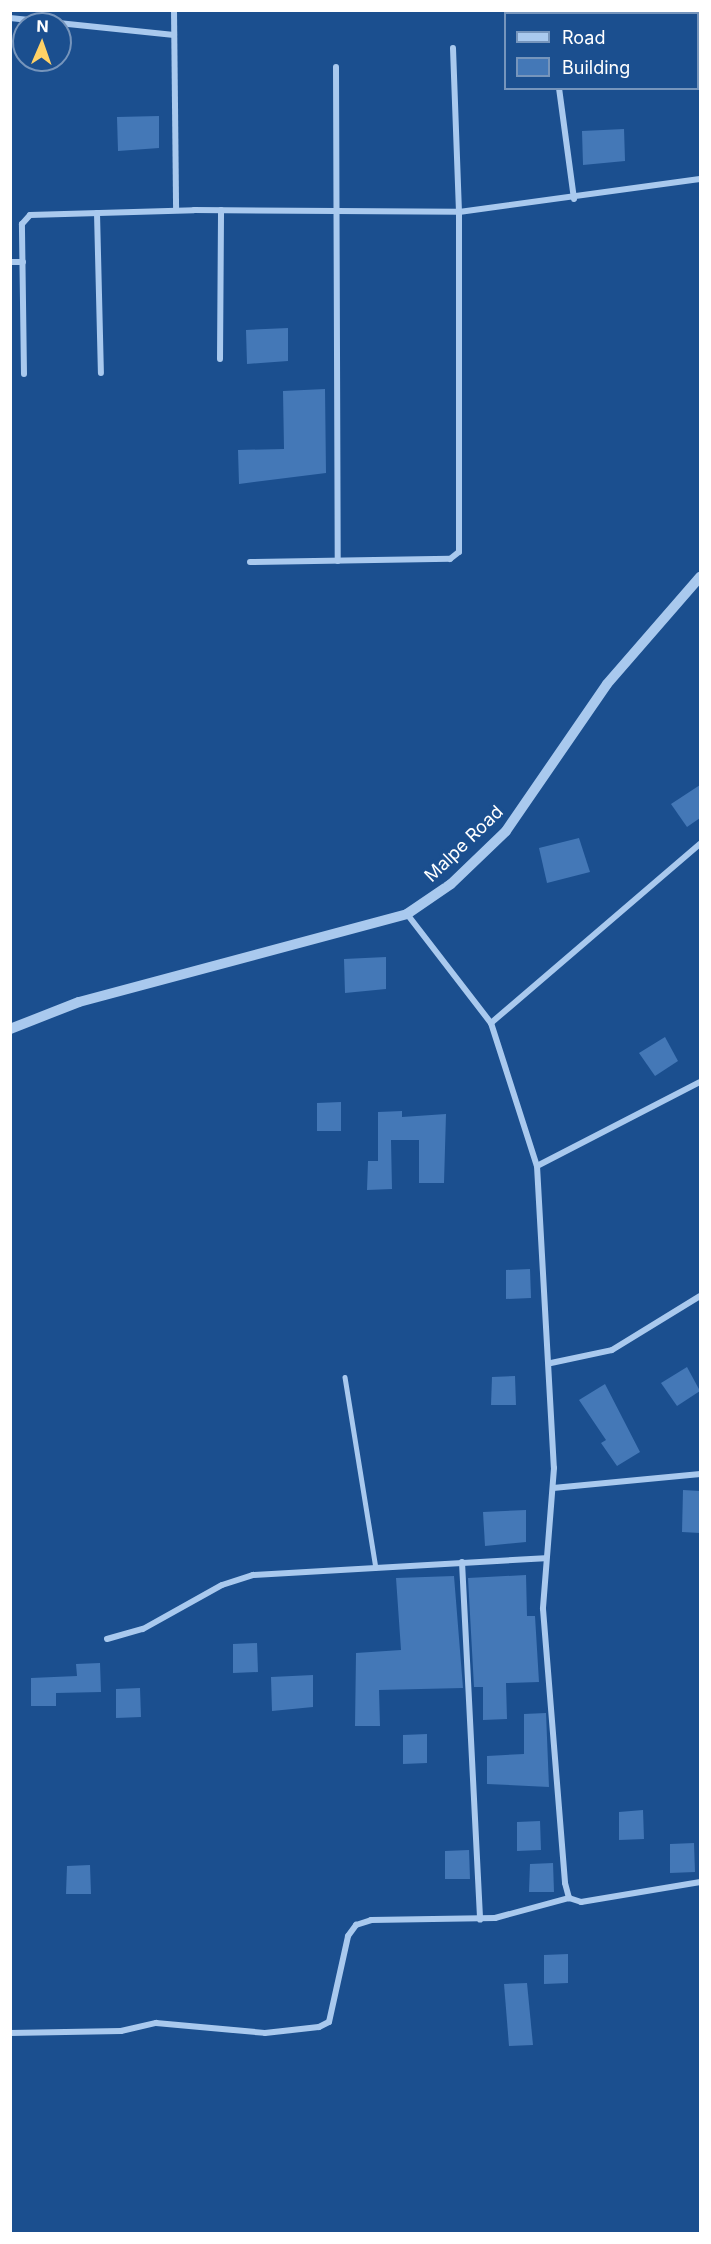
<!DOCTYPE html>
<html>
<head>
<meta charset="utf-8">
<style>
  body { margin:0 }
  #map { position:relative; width:711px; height:2244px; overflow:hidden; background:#1b4f8f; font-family:Inter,sans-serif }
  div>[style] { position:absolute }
  .building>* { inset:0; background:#4478b7 }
  .service>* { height:4.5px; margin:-2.25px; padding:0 2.25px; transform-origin:2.25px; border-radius:2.25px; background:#a9c9ee }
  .minor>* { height:6px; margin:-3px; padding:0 3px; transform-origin:3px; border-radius:3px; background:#a9c9ee }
  .tertiary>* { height:10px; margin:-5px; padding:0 5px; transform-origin:5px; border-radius:5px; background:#a9c9ee }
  span { translate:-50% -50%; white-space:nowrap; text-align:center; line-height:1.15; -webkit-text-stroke:6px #1b4f8f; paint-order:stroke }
  .street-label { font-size:18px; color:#fff }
  .frame { position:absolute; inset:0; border:12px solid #fff; pointer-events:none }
  .legend { position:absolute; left:504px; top:12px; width:195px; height:78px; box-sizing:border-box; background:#1b4f8f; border:2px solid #7695bc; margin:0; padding:8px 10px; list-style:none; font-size:18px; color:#fff }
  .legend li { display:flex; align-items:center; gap:12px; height:30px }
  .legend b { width:30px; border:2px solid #7695bc }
  .north { position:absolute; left:12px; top:12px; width:60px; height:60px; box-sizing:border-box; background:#1b4f8f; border:2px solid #7695bc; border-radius:50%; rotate:2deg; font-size:16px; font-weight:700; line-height:24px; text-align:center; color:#fff }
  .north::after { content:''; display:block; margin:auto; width:21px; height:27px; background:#ffd166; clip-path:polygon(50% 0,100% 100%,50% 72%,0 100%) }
</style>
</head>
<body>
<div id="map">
  <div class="building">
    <div style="clip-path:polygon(159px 116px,159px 148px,118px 151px,117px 117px)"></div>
    <div style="clip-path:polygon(624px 129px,625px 161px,583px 165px,582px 131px)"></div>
    <div style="clip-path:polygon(288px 328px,288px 361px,247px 364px,246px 330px)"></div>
    <div style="clip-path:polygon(325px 389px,326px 473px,239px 484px,238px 450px,284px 449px,283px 391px)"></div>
    <div style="clip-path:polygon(700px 785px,700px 818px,687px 827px,671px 804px)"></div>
    <div style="clip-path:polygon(579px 838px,590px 872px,547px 883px,539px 848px)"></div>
    <div style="clip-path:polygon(386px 957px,386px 989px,345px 993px,344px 959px)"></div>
    <div style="clip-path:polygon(665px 1037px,678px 1061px,655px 1076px,639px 1053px)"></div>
    <div style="clip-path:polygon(341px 1102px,341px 1131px,317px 1131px,317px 1103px)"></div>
    <div style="clip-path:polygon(402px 1111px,402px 1117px,446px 1114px,444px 1183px,419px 1183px,419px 1140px,391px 1140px,392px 1189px,367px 1190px,368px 1161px,378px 1161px,378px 1112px)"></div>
    <div style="clip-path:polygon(530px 1269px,531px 1298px,506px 1299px,506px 1270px)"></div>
    <div style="clip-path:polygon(687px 1367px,700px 1391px,677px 1406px,661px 1383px)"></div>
    <div style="clip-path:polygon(515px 1376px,516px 1405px,491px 1405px,492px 1377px)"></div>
    <div style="clip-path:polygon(605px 1384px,640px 1452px,617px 1466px,601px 1443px,606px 1440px,579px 1400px)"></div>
    <div style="clip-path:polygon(683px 1490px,700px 1491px,700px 1533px,682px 1532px)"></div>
    <div style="clip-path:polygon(526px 1510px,526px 1542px,485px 1546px,483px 1512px)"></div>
    <div style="clip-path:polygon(526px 1575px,527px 1616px,535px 1616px,539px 1682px,506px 1683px,507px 1719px,483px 1720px,483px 1687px,474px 1687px,468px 1578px)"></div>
    <div style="clip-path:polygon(454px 1576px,463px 1688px,379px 1690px,380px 1726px,355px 1726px,356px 1653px,401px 1650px,396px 1578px)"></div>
    <div style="clip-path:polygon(257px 1643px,258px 1672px,233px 1673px,233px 1644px)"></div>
    <div style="clip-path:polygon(100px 1663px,101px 1692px,56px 1693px,56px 1706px,31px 1706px,31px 1678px,77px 1676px,76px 1664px)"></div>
    <div style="clip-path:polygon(313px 1675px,313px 1707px,272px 1711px,271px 1677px)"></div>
    <div style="clip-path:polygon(140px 1688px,141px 1717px,116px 1718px,116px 1689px)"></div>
    <div style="clip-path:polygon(546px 1713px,549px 1787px,487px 1784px,487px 1756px,524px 1754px,524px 1714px)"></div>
    <div style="clip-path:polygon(427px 1734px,427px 1763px,403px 1764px,403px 1735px)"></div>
    <div style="clip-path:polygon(643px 1810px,644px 1839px,619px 1840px,619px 1812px)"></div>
    <div style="clip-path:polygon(540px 1821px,541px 1850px,517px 1851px,517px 1822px)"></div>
    <div style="clip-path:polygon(694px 1843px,695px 1872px,670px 1873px,670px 1844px)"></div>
    <div style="clip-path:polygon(469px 1850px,470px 1879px,445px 1879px,445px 1851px)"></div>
    <div style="clip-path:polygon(553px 1863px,554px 1892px,529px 1892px,530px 1864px)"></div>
    <div style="clip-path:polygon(90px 1865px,91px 1894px,66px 1894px,67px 1866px)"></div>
    <div style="clip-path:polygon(568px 1954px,568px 1983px,544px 1984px,544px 1955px)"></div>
    <div style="clip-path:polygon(527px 1983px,533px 2045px,509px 2046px,504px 1984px)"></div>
  </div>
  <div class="service">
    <div style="left:345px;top:1377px;width:193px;rotate:80.8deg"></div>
  </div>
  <div class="minor">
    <div style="left:174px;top:10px;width:200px;rotate:89.4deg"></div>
    <div style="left:539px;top:10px;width:4px;rotate:90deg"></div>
    <div style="left:10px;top:18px;width:165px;rotate:5.9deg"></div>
    <div style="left:336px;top:67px;width:494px;rotate:89.8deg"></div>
    <div style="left:559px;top:88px;width:112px;rotate:82.3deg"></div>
    <div style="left:97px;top:213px;width:160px;rotate:88.6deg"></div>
    <div style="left:10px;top:262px;width:13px"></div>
    <div style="left:220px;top:359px;width:149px;rotate:-89.6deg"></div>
    <div style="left:24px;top:374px;width:150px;rotate:-90.8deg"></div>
    <div style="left:22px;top:224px;width:12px;rotate:-48deg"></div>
    <div style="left:30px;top:215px;width:164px;rotate:-1.7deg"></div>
    <div style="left:194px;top:210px;width:265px;rotate:0.4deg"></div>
    <div style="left:459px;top:212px;width:243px;rotate:-7.8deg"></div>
    <div style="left:250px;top:562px;width:200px;rotate:-0.9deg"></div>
    <div style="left:450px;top:559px;width:11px;rotate:-38deg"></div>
    <div style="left:459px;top:552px;width:340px;rotate:-90deg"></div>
    <div style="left:459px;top:212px;width:164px;rotate:-92.1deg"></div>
    <div style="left:407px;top:914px;width:138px;rotate:52.4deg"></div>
    <div style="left:491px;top:1023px;width:150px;rotate:72.2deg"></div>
    <div style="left:537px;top:1166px;width:302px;rotate:86.8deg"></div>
    <div style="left:554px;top:1468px;width:141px;rotate:94.5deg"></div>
    <div style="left:543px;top:1609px;width:275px;rotate:85.4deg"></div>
    <div style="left:565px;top:1883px;width:16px;rotate:75deg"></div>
    <div style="left:569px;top:1898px;width:13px;rotate:18deg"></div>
    <div style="left:581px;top:1902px;width:121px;rotate:-9.5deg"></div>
    <div style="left:491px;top:1023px;width:275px;rotate:-40.6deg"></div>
    <div style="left:537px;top:1166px;width:183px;rotate:-27.3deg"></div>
    <div style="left:551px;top:1363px;width:62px;rotate:-12deg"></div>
    <div style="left:612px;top:1350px;width:103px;rotate:-31.5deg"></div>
    <div style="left:553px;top:1488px;width:148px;rotate:-5.4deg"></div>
    <div style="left:462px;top:1562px;width:358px;rotate:87.1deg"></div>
    <div style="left:107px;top:1639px;width:37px;rotate:-16deg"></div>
    <div style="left:143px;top:1629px;width:90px;rotate:-29.1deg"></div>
    <div style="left:222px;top:1585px;width:33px;rotate:-18deg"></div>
    <div style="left:253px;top:1575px;width:292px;rotate:-3.3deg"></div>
    <div style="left:10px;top:2033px;width:111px;rotate:-1deg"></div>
    <div style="left:121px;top:2031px;width:36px;rotate:-13deg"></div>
    <div style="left:156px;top:2023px;width:109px;rotate:5.2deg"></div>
    <div style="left:265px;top:2033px;width:54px;rotate:-6.3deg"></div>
    <div style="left:319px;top:2027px;width:11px;rotate:-27deg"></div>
    <div style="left:329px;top:2022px;width:88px;rotate:-77.5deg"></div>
    <div style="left:348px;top:1936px;width:14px;rotate:-54deg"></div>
    <div style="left:356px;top:1925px;width:16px;rotate:-18deg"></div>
    <div style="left:371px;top:1920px;width:124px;rotate:-0.9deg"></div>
    <div style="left:495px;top:1918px;width:77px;rotate:-15.1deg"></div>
  </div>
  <div class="tertiary">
    <div style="left:10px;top:1029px;width:74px;rotate:-21.4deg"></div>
    <div style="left:79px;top:1002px;width:340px;rotate:-15deg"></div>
    <div style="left:407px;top:914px;width:53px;rotate:-34.3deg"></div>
    <div style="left:451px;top:884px;width:76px;rotate:-43.9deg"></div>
    <div style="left:506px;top:831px;width:178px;rotate:-55.5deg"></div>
    <div style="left:607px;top:684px;width:142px;rotate:-49deg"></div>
  </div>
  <div class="street-label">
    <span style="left:464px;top:844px;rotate:-44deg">Malpe Road</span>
  </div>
  <div class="frame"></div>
  <ul class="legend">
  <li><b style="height:8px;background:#a9c9ee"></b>Road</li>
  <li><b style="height:16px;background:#4478b7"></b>Building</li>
  </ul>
  <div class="north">N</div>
</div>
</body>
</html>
